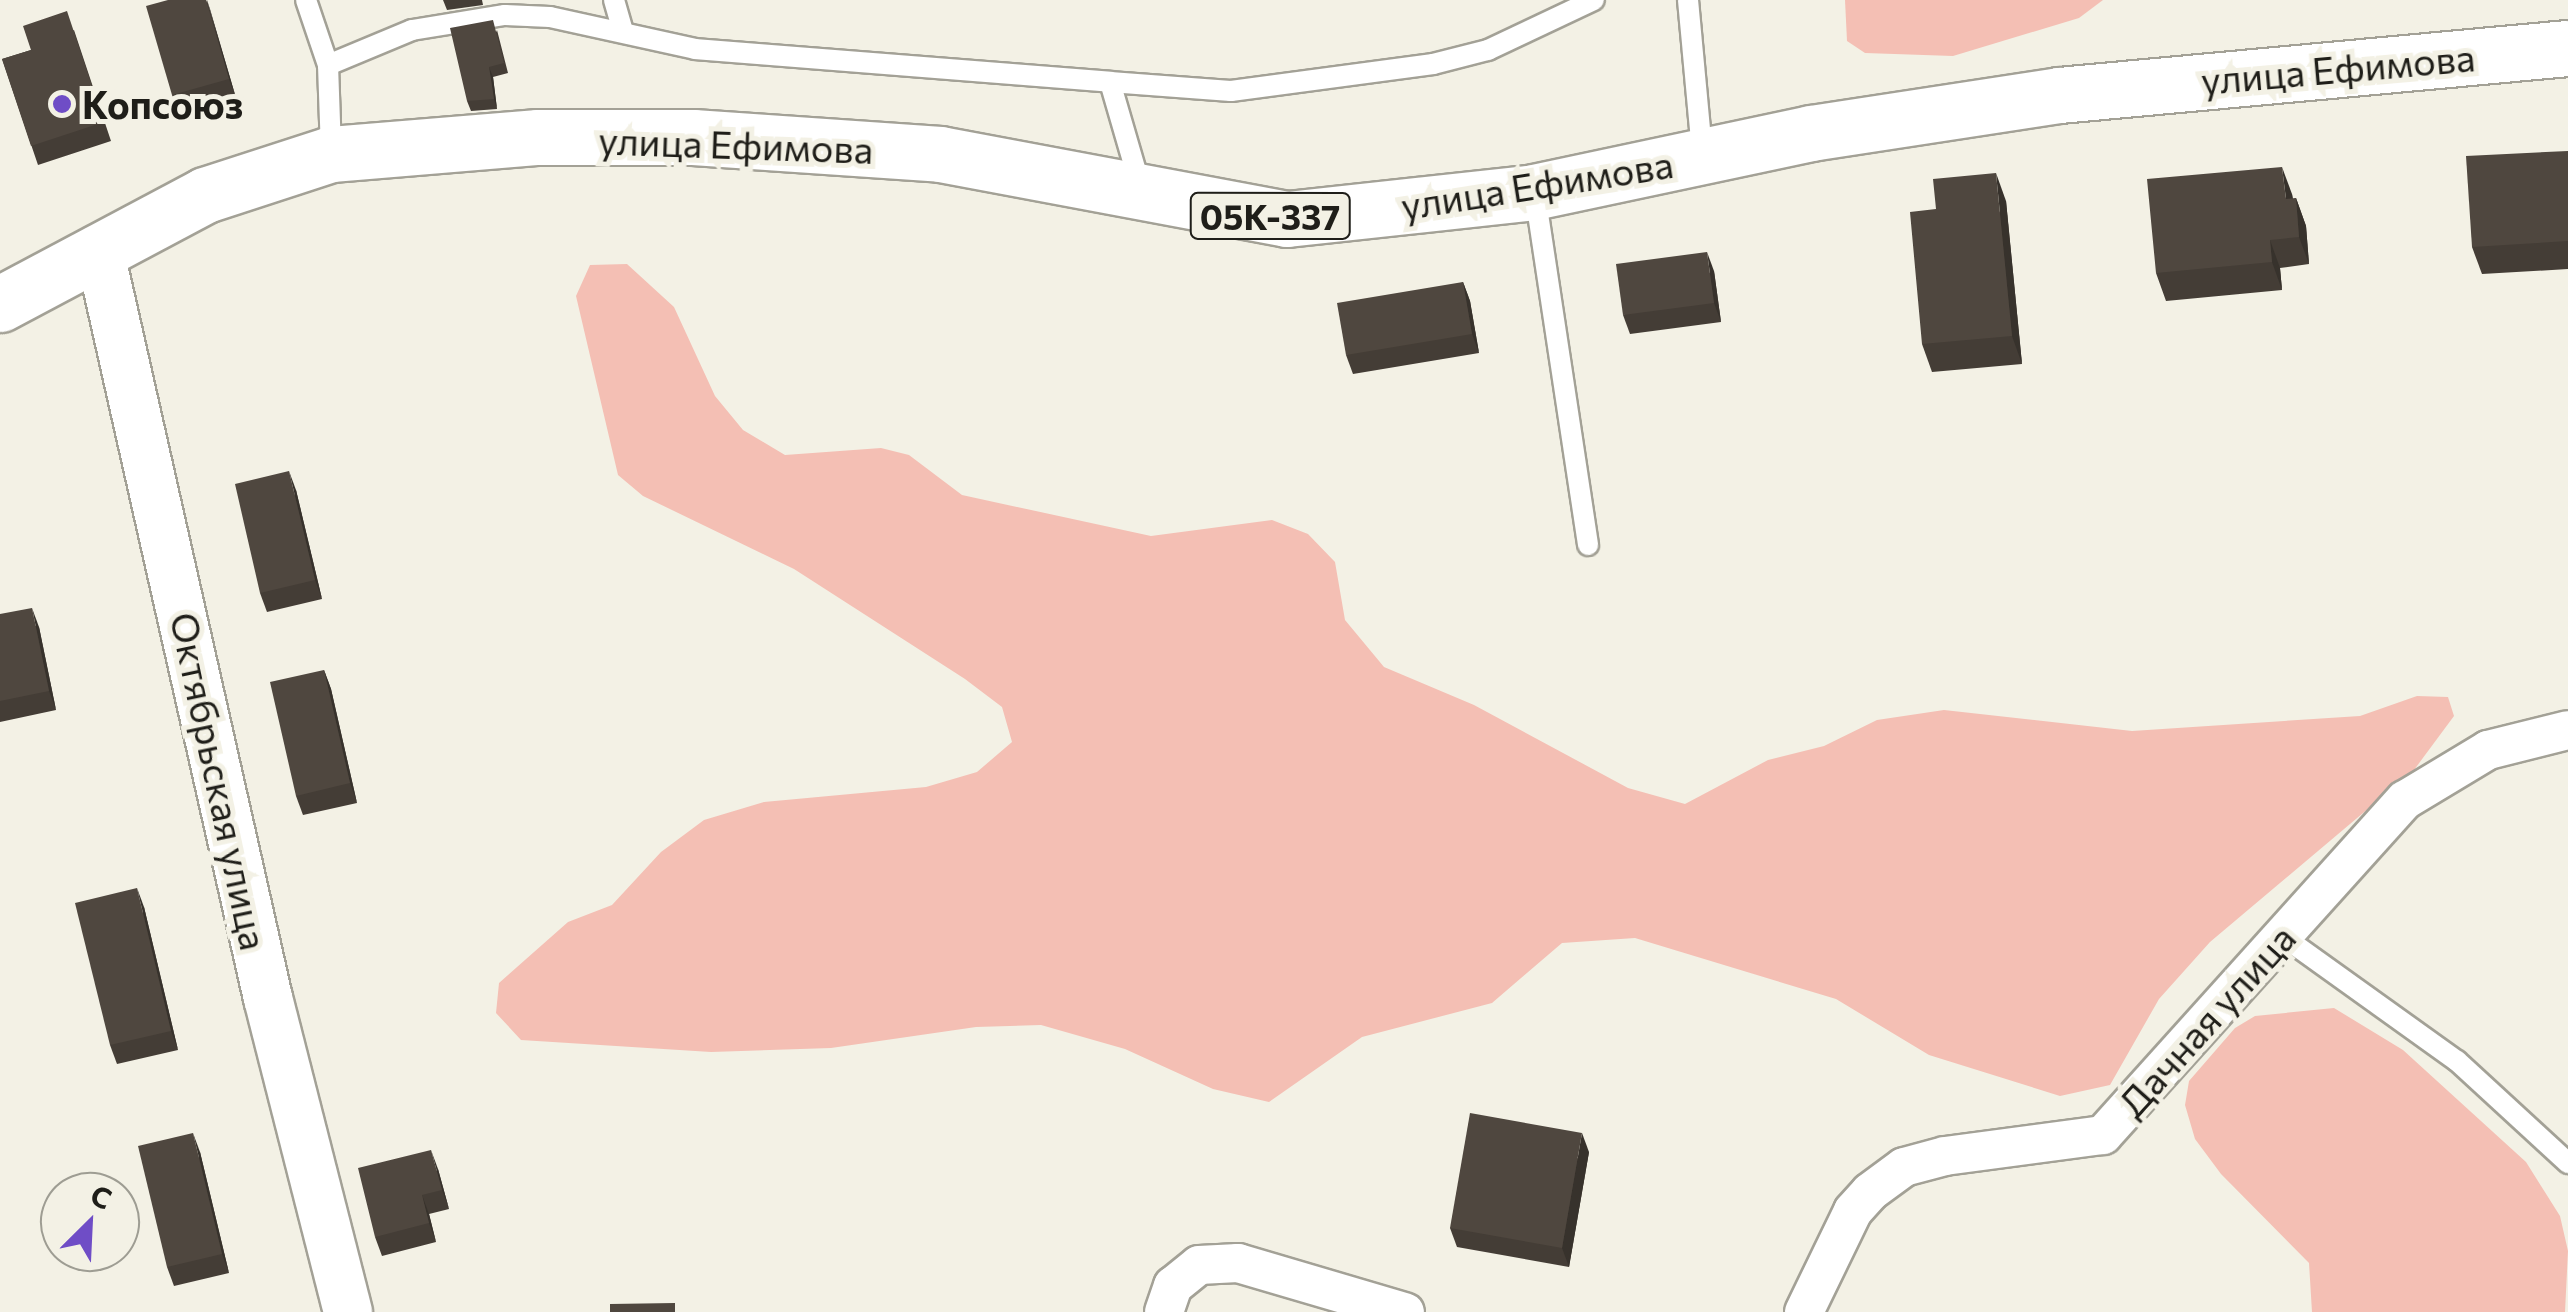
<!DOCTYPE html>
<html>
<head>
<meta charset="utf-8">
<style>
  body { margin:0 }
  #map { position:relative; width:2568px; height:1312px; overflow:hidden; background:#f3f1e5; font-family:Commissioner,sans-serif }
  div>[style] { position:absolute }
  .green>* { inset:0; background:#f4bfb4 }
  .roads { filter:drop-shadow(2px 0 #a3a196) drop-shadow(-2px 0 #a3a196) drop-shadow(0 2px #a3a196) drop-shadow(0 -2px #a3a196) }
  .service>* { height:20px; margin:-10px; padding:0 10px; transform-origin:10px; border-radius:10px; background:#fff }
  .minor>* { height:38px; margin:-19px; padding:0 19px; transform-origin:19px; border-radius:19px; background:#fff }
  .tertiary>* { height:48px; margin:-24px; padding:0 24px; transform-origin:24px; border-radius:24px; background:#fff }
  .primary>* { height:55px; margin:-27.5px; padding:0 27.5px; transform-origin:27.5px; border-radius:27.5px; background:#fff }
  .wall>* { inset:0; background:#443d36 }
  .shaded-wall>* { inset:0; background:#37322c }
  .building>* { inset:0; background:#4f473f }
  .dots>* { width:28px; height:28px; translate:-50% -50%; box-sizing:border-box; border:5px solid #f3f1e5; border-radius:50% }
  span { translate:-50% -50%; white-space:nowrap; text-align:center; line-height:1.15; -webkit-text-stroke:10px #f3f1e5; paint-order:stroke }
  .shield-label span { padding:2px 8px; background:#f3f1e5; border:2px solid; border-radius:8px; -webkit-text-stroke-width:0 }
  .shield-label { font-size:35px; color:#1f1e19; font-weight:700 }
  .street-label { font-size:38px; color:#1f1e19 }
  .poi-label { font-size:38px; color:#1f1e19; font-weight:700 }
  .left { translate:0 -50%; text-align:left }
  .north { position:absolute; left:40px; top:1172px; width:100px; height:100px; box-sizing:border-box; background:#f3f1e5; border:2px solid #9e9d93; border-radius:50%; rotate:24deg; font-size:28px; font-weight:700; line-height:40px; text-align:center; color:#1f1e19 }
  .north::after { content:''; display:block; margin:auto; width:35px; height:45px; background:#6f4dc6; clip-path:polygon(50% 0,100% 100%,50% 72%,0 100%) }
</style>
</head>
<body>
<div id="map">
  <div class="green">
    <div style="clip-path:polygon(1845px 0,2103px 0,2079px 18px,1953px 56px,1865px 53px,1847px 41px)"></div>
    <div style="clip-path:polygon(627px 264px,674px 307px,715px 396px,743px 430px,785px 455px,881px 448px,909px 455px,962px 495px,1151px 536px,1272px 520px,1308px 534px,1335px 562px,1345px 620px,1384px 667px,1474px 705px,1628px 788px,1685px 804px,1768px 760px,1824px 746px,1877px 720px,1944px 710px,2132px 731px,2360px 716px,2417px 696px,2448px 697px,2454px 716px,2414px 770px,2210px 942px,2159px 999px,2110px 1085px,2060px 1096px,1929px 1055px,1836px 999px,1635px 938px,1562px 943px,1492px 1003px,1362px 1037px,1269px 1102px,1213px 1089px,1125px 1049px,1041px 1025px,976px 1027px,831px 1048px,711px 1052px,521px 1040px,496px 1013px,499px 983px,568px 922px,612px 905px,661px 852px,704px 820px,764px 802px,926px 787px,977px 772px,1012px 742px,1002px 707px,965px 679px,794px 569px,643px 496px,618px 475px,576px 296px,590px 265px)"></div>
    <div style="clip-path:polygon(2334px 1008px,2403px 1050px,2526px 1162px,2560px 1216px,2568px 1251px,2565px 1312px,2312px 1312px,2309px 1263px,2221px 1174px,2195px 1139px,2185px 1105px,2189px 1081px,2235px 1028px,2255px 1016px)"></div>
  </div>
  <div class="roads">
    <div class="service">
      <div style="left:306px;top:0;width:69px;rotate:71.3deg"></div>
      <div style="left:328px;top:65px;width:87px;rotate:88deg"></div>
      <div style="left:614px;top:0;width:33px;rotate:74deg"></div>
      <div style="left:1688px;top:0;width:153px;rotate:84.7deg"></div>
      <div style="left:328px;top:65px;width:91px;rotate:-22.6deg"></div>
      <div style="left:412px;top:30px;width:94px;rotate:-9.2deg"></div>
      <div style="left:505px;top:15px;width:45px;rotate:2.5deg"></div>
      <div style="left:550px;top:17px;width:148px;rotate:12.4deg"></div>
      <div style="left:695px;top:49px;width:416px;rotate:4.5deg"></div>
      <div style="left:1110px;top:82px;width:107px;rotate:73.8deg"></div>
      <div style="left:1110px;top:82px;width:121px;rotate:4.3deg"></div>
      <div style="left:1231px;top:91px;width:204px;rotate:-7.6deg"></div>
      <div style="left:1433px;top:64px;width:57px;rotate:-14.3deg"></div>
      <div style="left:1488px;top:50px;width:117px;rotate:-25.3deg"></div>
      <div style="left:1535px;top:194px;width:355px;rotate:81.4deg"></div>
      <div style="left:2281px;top:935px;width:216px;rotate:35.6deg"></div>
      <div style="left:2457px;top:1061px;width:151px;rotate:42.6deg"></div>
    </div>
    <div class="minor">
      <div style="left:1164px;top:1312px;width:28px;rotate:-71deg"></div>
      <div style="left:1173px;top:1286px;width:33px;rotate:-39deg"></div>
      <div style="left:1199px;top:1265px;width:39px;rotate:-3deg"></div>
      <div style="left:1238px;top:1263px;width:174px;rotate:16.4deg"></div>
      <div style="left:1804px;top:1312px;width:112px;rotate:-64.1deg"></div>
      <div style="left:1853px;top:1211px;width:25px;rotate:-48deg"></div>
      <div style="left:1870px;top:1192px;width:42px;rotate:-36.3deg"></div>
      <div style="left:1904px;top:1167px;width:42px;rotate:-15deg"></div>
      <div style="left:1945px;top:1156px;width:159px;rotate:-7.6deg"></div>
      <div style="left:2103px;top:1135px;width:451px;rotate:-48deg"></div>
      <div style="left:2405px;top:800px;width:97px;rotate:-31.1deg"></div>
      <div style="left:2488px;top:750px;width:82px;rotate:-14deg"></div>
    </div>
    <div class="tertiary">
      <div style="left:99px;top:249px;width:768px;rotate:77.29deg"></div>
      <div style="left:268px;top:998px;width:324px;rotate:75.7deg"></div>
    </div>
    <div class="primary">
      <div style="left:0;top:304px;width:232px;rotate:-28deg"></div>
      <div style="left:205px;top:195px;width:133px;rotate:-18deg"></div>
      <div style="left:331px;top:154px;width:208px;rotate:-4.7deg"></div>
      <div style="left:538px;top:137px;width:155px"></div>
      <div style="left:693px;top:137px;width:248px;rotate:3.9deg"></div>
      <div style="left:940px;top:154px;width:353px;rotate:10.6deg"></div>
      <div style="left:1287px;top:219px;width:248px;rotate:-6.2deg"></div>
      <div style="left:1534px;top:192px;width:283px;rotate:-12deg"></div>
      <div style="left:1811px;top:133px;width:251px;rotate:-8.7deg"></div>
      <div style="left:2059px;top:95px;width:511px;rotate:-5.28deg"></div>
    </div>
  </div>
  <div class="wall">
    <div style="clip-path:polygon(207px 0,236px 98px,179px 114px,172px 95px)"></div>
    <div style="clip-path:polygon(443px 0,482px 0,483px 5px,447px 10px)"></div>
    <div style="clip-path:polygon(74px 30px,111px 141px,38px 165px,2px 59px,31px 50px)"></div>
    <div style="clip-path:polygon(497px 30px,508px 73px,493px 77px,497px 109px,471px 111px,467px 101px)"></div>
    <div style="clip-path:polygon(2568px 151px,2568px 269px,2482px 274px,2472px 247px)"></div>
    <div style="clip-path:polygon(2292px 194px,2293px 199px,2296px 198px,2306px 226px,2309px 264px,2280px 268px,2282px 290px,2166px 301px,2156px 273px)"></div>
    <div style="clip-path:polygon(2006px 201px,2022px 364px,1932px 372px,1922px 344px)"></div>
    <div style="clip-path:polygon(1714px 271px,1721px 322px,1630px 334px,1623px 315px)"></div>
    <div style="clip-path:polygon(1463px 282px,1470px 301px,1479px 353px,1353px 374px,1346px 355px)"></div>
    <div style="clip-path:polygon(296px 490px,322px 599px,267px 612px,260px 593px)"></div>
    <div style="clip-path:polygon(0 614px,39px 627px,56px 710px,0 722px)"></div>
    <div style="clip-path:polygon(324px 670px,331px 689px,357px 803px,303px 815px,296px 796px)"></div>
    <div style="clip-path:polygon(144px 907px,178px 1050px,117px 1064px,110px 1045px)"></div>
    <div style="clip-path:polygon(200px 1152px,229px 1273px,174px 1286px,167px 1267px)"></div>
    <div style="clip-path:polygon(1589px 1152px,1569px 1267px,1457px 1247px,1450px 1228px)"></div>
    <div style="clip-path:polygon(438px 1169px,449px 1209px,429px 1214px,436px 1242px,382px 1256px,375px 1237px)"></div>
  </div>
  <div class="shaded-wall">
    <div style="clip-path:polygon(207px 0,210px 9px,236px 98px,229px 79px)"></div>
    <div style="clip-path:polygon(489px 67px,493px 77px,497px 109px,494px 99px)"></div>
    <div style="clip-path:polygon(2282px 167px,2292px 194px,2296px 227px,2286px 199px)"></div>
    <div style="clip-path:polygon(1996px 173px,2006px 201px,2022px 364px,2012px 336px)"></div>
    <div style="clip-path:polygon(2296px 198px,2306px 226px,2309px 264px,2299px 237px)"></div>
    <div style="clip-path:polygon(2270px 240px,2280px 268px,2282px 290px,2272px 262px)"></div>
    <div style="clip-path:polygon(1707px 252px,1714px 271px,1721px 322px,1714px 303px)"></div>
    <div style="clip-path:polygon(1463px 282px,1470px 301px,1479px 353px,1472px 334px)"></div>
    <div style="clip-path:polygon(289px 471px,296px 490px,322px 599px,315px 580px)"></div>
    <div style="clip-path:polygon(32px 608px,39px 627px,56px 710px,49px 691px)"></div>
    <div style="clip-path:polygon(324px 670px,331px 689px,357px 803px,350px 783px)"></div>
    <div style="clip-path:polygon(137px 888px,144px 907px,178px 1050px,171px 1031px)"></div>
    <div style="clip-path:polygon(193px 1133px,200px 1152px,229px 1273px,222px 1254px)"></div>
    <div style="clip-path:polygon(1582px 1133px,1589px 1152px,1569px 1267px,1562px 1248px)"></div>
    <div style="clip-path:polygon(431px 1150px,438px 1169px,449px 1209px,442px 1190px)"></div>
    <div style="clip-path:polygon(422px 1195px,429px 1214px,436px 1242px,429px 1223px)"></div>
  </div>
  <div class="building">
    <div style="clip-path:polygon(168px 0,206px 0,229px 79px,172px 95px,146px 6px)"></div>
    <div style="clip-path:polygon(67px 11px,104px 122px,31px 146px,2px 59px,31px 50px,23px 26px)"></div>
    <div style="clip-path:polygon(493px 20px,504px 63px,489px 67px,494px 99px,467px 101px,450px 28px)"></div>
    <div style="clip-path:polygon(2568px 151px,2568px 241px,2472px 247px,2466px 156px)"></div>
    <div style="clip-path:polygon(2282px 167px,2286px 199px,2296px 198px,2299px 237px,2270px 240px,2272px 262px,2156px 273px,2147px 179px)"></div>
    <div style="clip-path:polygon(1996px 173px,2012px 336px,1922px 344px,1910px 212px,1936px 209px,1933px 179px)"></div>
    <div style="clip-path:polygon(1707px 252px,1714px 303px,1623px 315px,1616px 264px)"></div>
    <div style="clip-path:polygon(1463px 282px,1472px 334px,1346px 355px,1337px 303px)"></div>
    <div style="clip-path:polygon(289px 471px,315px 580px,260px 593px,235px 484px)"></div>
    <div style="clip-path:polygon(32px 608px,49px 691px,0 701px,0 614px)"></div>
    <div style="clip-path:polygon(324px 670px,350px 783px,296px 796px,270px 682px)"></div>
    <div style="clip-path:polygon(137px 888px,171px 1031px,110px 1045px,75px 903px)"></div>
    <div style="clip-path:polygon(1470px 1113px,1582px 1133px,1562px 1248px,1450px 1228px)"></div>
    <div style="clip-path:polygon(193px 1133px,222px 1254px,167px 1267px,138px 1146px)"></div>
    <div style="clip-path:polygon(431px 1150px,442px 1190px,422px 1195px,429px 1223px,375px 1237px,358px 1168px)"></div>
    <div style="clip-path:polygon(675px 1303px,675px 1312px,610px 1312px,610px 1304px)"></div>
  </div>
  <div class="dots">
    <div style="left:62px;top:104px;background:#6f4dc6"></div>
  </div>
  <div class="shield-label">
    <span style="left:1270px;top:216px">05К-337</span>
  </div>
  <div class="street-label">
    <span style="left:2338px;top:68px;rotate:-5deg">улица Ефимова</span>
    <span style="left:736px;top:144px;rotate:2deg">улица Ефимова</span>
    <span style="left:1537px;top:184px;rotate:-9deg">улица Ефимова</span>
    <span style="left:220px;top:781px;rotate:78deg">Октябрьская улица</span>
    <span style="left:2206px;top:1020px;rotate:-48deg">Дачная улица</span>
  </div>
  <div class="poi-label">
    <span class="left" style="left:82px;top:104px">Копсоюз</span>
  </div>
  <div class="north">С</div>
</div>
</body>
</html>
